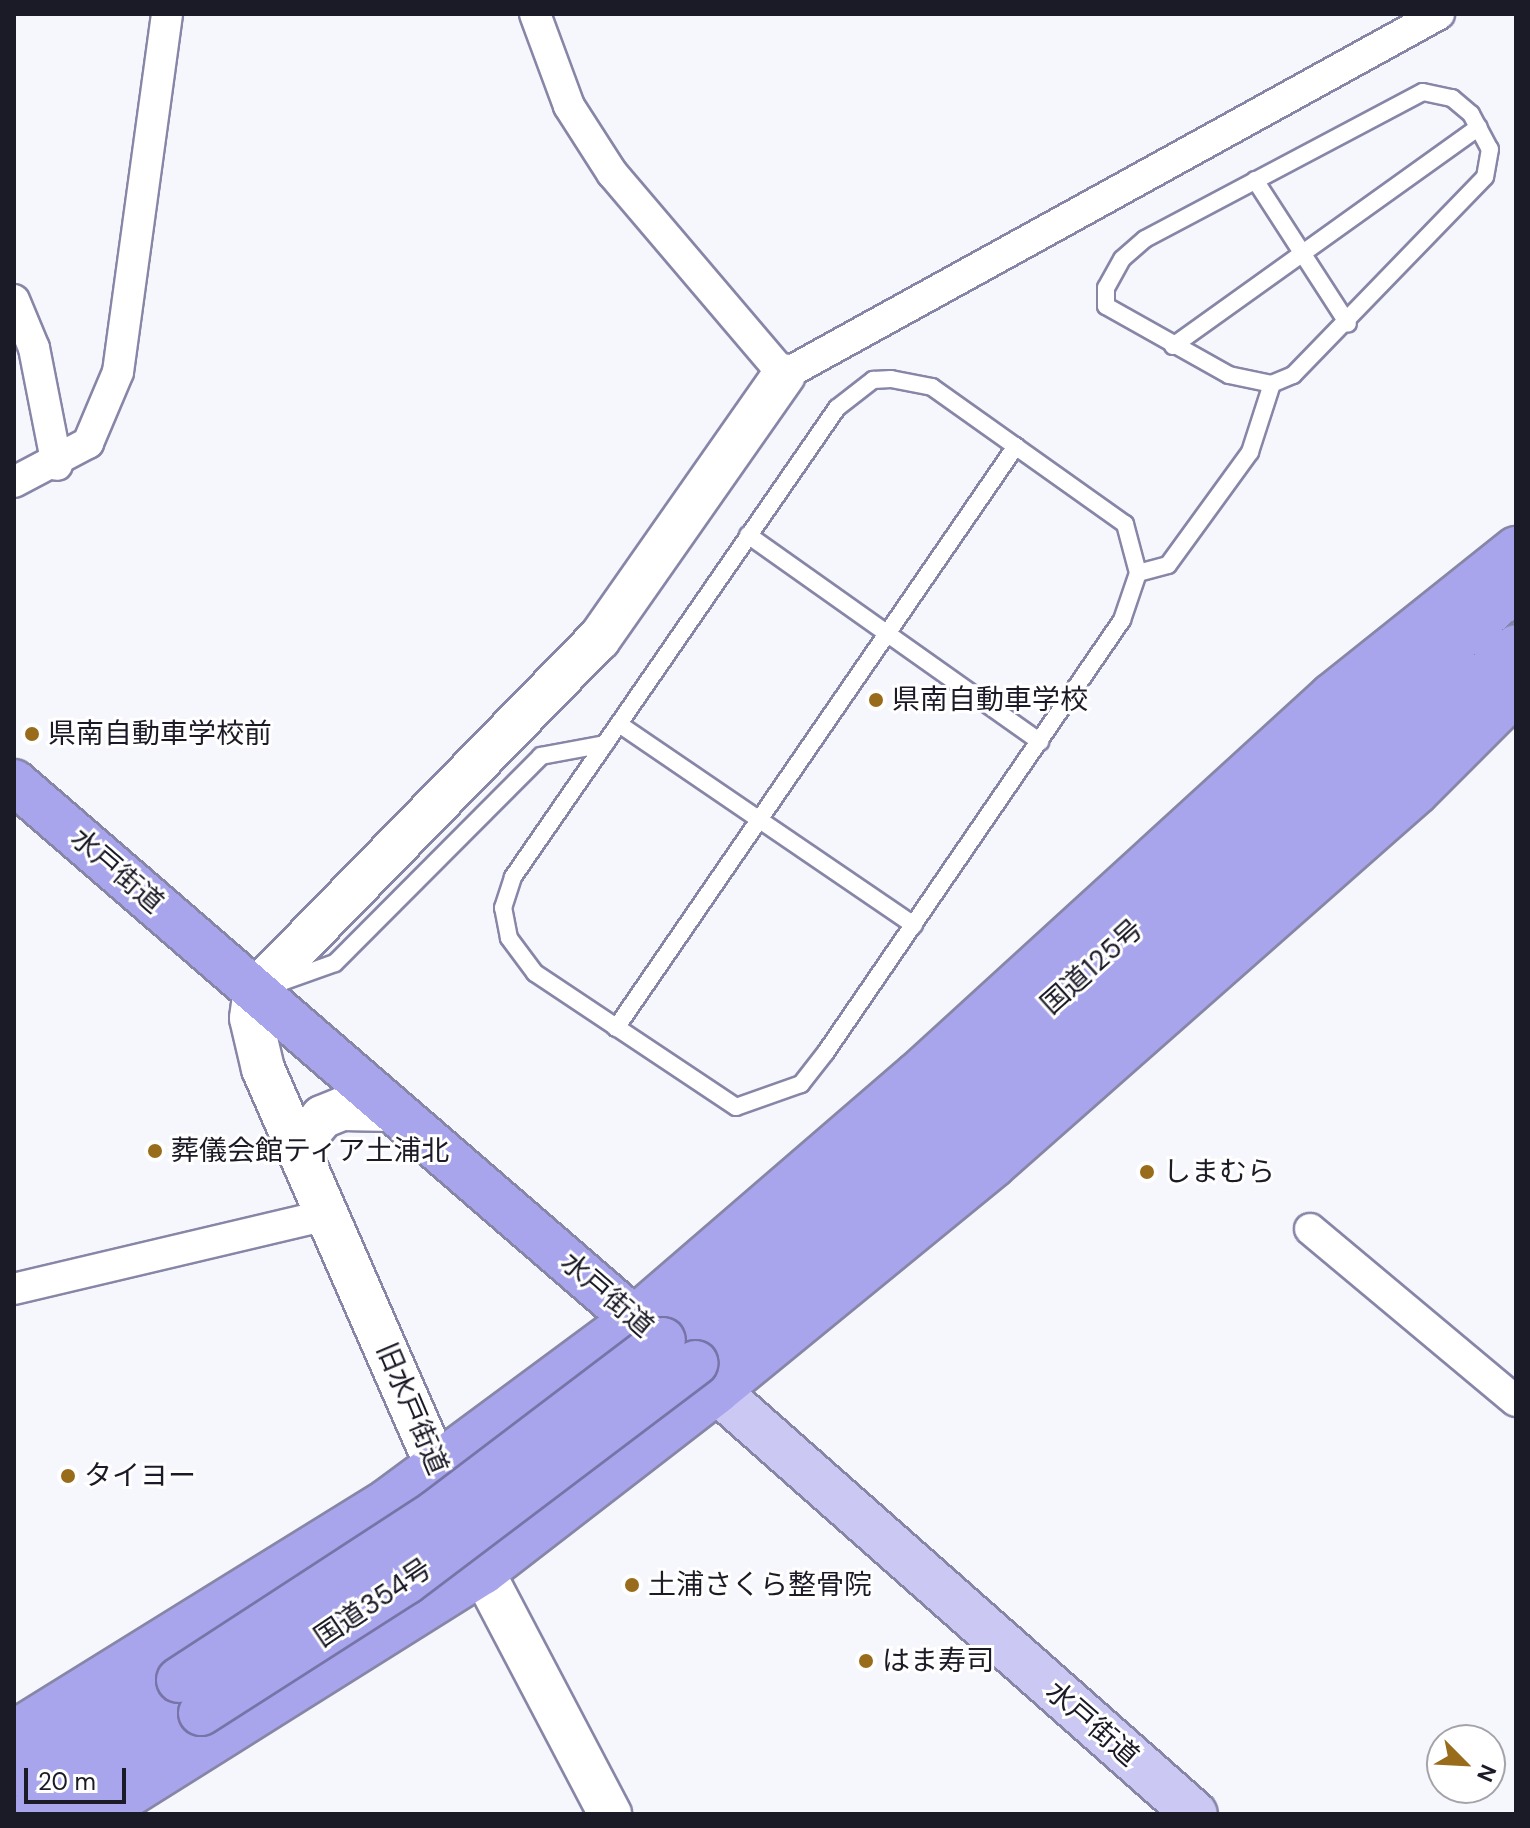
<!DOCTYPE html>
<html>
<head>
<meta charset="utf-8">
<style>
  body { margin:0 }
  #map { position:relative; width:1530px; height:1828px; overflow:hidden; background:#f6f6fd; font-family:"DM Sans","Noto Sans JP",sans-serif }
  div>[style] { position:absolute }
  .roads { filter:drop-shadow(2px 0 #8786a7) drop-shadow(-2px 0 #8786a7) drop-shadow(0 2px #8786a7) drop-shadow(0 -2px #8786a7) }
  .lane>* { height:16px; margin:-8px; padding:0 8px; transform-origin:8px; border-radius:8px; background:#fff }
  .street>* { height:30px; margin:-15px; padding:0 15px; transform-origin:15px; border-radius:15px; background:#fff }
  .secondary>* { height:42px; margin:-21px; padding:0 21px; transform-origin:21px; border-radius:21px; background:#fff }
  .primary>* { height:44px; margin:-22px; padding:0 22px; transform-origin:22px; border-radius:22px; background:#cbc9f4 }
  .highway>* { height:44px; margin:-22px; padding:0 22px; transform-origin:22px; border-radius:22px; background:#a9a5ed }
  .bridges { filter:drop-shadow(2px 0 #7774a8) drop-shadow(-2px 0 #7774a8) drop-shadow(0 2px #7774a8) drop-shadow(0 -2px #7774a8) }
  .highway-bridge>* { height:44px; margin:-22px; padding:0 22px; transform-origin:22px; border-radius:22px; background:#a9a5ed }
  .dots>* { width:22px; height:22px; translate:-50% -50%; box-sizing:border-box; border:4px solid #fff; border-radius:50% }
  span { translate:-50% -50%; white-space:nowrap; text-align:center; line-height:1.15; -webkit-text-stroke:6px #fff; paint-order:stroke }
  .poi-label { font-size:28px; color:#1b1a27 }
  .left { translate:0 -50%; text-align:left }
  .street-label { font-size:28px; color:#1b1a27 }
  .frame { position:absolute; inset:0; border:16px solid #1b1a27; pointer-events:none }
  .north { position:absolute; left:1426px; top:1724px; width:80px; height:80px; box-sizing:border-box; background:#fff; border:2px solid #a4a3a9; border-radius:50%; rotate:114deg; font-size:22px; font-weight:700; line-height:32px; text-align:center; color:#1b1a27 }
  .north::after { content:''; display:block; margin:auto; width:28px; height:36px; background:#996c1c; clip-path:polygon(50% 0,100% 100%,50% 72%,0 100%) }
  .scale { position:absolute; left:24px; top:1768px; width:102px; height:36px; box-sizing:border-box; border:4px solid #1b1a27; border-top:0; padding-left:10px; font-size:24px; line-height:28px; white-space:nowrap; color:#1b1a27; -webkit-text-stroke:6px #fff; paint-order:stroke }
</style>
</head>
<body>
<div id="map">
  <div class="roads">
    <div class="lane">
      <div style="left:1423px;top:92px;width:30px;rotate:12deg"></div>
      <div style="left:1452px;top:98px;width:25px;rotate:40deg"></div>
      <div style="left:1471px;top:114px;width:40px;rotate:62deg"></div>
      <div style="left:1490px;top:149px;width:28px;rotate:100deg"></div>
      <div style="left:1485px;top:177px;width:276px;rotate:134.1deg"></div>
      <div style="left:1293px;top:375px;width:23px;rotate:157deg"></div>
      <div style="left:1272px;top:384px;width:44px;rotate:-168.2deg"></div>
      <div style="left:1229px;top:375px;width:141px;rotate:-150.7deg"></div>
      <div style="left:1106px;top:306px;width:18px;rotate:-90deg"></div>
      <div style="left:1106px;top:288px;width:33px;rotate:-61deg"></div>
      <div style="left:1122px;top:259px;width:30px;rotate:-41deg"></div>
      <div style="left:1145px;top:239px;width:314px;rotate:-27.9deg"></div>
      <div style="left:1255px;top:180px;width:171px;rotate:57.1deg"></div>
      <div style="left:1173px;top:346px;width:376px;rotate:-35.6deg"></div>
      <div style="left:891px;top:379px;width:42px;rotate:11deg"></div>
      <div style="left:932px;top:387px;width:237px;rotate:35.4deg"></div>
      <div style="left:1125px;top:524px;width:51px;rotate:75.1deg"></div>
      <div style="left:1138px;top:573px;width:50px;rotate:108.8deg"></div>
      <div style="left:1122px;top:620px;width:524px;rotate:124.42deg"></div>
      <div style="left:826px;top:1052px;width:41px;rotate:128deg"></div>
      <div style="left:801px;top:1084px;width:69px;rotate:160.5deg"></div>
      <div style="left:736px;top:1107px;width:242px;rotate:-146.3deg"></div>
      <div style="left:535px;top:973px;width:44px;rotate:-126.6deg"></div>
      <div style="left:509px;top:938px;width:31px;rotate:-101deg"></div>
      <div style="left:503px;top:908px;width:33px;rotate:-72deg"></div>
      <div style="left:513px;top:877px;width:570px;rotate:-55.36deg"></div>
      <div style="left:837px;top:408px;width:46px;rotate:-37.9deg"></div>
      <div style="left:873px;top:380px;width:18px;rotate:-3deg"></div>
      <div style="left:748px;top:535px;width:358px;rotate:35.3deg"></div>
      <div style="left:1138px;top:573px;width:31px;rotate:-15deg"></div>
      <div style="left:1168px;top:565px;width:140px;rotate:-54deg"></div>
      <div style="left:1250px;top:452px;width:71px;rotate:-72.1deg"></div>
      <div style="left:619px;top:724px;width:357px;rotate:34.3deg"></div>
      <div style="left:279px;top:983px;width:59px;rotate:-19.7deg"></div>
      <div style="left:335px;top:963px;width:292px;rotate:-45.1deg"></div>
      <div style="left:541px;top:756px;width:65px;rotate:-10.6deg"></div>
      <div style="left:616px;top:1028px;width:706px;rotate:-55.5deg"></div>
    </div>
    <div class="street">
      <div style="left:535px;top:14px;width:98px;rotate:69.7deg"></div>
      <div style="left:569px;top:106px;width:80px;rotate:57.3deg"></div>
      <div style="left:612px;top:173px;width:265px;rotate:49.6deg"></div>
      <div style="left:784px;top:375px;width:748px;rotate:-28.86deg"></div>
      <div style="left:14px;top:300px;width:52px;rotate:67.4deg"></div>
      <div style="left:34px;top:348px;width:119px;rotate:78.9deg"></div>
      <div style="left:14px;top:482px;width:84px;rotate:-27.8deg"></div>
      <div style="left:88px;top:443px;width:77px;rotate:-67.1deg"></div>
      <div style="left:118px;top:372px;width:361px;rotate:-82.2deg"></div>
      <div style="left:1310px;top:1229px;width:268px;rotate:39.9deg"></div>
      <div style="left:14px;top:1289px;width:321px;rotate:-13.3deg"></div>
    </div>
    <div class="secondary">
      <div style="left:298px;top:1146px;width:38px;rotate:-50deg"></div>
      <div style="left:322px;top:1117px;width:22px;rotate:-22deg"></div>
      <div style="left:342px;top:1109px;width:50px;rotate:1.1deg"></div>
      <div style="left:610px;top:1814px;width:273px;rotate:-117.7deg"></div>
      <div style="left:483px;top:1572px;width:549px;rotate:-113.62deg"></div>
      <div style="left:263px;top:1069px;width:52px;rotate:-103.2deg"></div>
      <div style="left:251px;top:1018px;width:27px;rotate:-82deg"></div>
      <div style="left:255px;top:991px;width:492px;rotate:-45.7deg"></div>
      <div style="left:599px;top:639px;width:322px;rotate:-55deg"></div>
    </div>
    <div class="primary">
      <div style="left:717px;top:1391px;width:638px;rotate:41.51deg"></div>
    </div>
    <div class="highway">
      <div style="left:14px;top:782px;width:848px;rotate:40.89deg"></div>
      <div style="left:663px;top:1340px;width:333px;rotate:-40.5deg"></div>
      <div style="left:916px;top:1124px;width:805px;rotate:-41.78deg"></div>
      <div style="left:696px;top:1363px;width:322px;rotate:-39.7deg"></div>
      <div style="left:944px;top:1157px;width:766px;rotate:-41.72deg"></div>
      <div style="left:14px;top:1733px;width:440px;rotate:-31.8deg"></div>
      <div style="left:388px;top:1501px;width:306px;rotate:-36.5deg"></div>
      <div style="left:634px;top:1319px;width:374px;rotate:-40.8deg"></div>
      <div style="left:917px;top:1075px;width:562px;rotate:-42.4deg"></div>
      <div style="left:1332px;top:696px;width:236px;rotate:-38.6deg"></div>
      <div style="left:14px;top:1774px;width:190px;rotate:-29.7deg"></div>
      <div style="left:29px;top:1814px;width:199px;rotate:-30.4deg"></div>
      <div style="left:97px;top:1814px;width:456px;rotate:-32.1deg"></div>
      <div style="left:483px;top:1572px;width:296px;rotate:-37.7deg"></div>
      <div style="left:717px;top:1391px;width:357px;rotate:-39.3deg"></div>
      <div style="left:993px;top:1165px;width:564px;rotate:-41.41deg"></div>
      <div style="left:1416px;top:792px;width:141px;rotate:-45deg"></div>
    </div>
  </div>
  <div class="bridges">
    <div class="highway-bridge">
      <div style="left:179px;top:1680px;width:306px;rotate:-33.1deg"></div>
      <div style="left:435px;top:1513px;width:286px;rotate:-37.2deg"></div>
      <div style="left:201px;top:1713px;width:243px;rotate:-32.6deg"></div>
      <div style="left:406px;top:1582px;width:363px;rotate:-37.1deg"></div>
    </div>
  </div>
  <div class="dots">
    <div style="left:876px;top:700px;background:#996c1c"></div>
    <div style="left:32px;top:734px;background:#996c1c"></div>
    <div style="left:155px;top:1151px;background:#996c1c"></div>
    <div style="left:1147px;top:1172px;background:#996c1c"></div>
    <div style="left:68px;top:1476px;background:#996c1c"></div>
    <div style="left:632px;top:1585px;background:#996c1c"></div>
    <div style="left:866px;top:1661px;background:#996c1c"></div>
  </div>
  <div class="poi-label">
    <span class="left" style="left:892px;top:700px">県南自動車学校</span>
    <span class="left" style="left:48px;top:734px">県南自動車学校前</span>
    <span class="left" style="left:171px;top:1151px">葬儀会館ティア土浦北</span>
    <span class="left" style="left:1163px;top:1172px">しまむら</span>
    <span class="left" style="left:84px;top:1476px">タイヨー</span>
    <span class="left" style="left:648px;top:1585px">土浦さくら整骨院</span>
    <span class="left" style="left:882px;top:1661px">はま寿司</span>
  </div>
  <div class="street-label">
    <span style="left:117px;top:871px;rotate:41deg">水戸街道</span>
    <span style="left:1092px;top:967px;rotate:-42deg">国道125号</span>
    <span style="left:607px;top:1295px;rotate:41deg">水戸街道</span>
    <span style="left:412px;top:1409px;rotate:67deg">旧水戸街道</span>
    <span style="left:373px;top:1603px;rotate:-34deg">国道354号</span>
    <span style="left:1092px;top:1724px;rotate:41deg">水戸街道</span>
  </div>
  <div class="frame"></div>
  <div class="north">N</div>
  <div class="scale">20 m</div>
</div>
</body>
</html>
